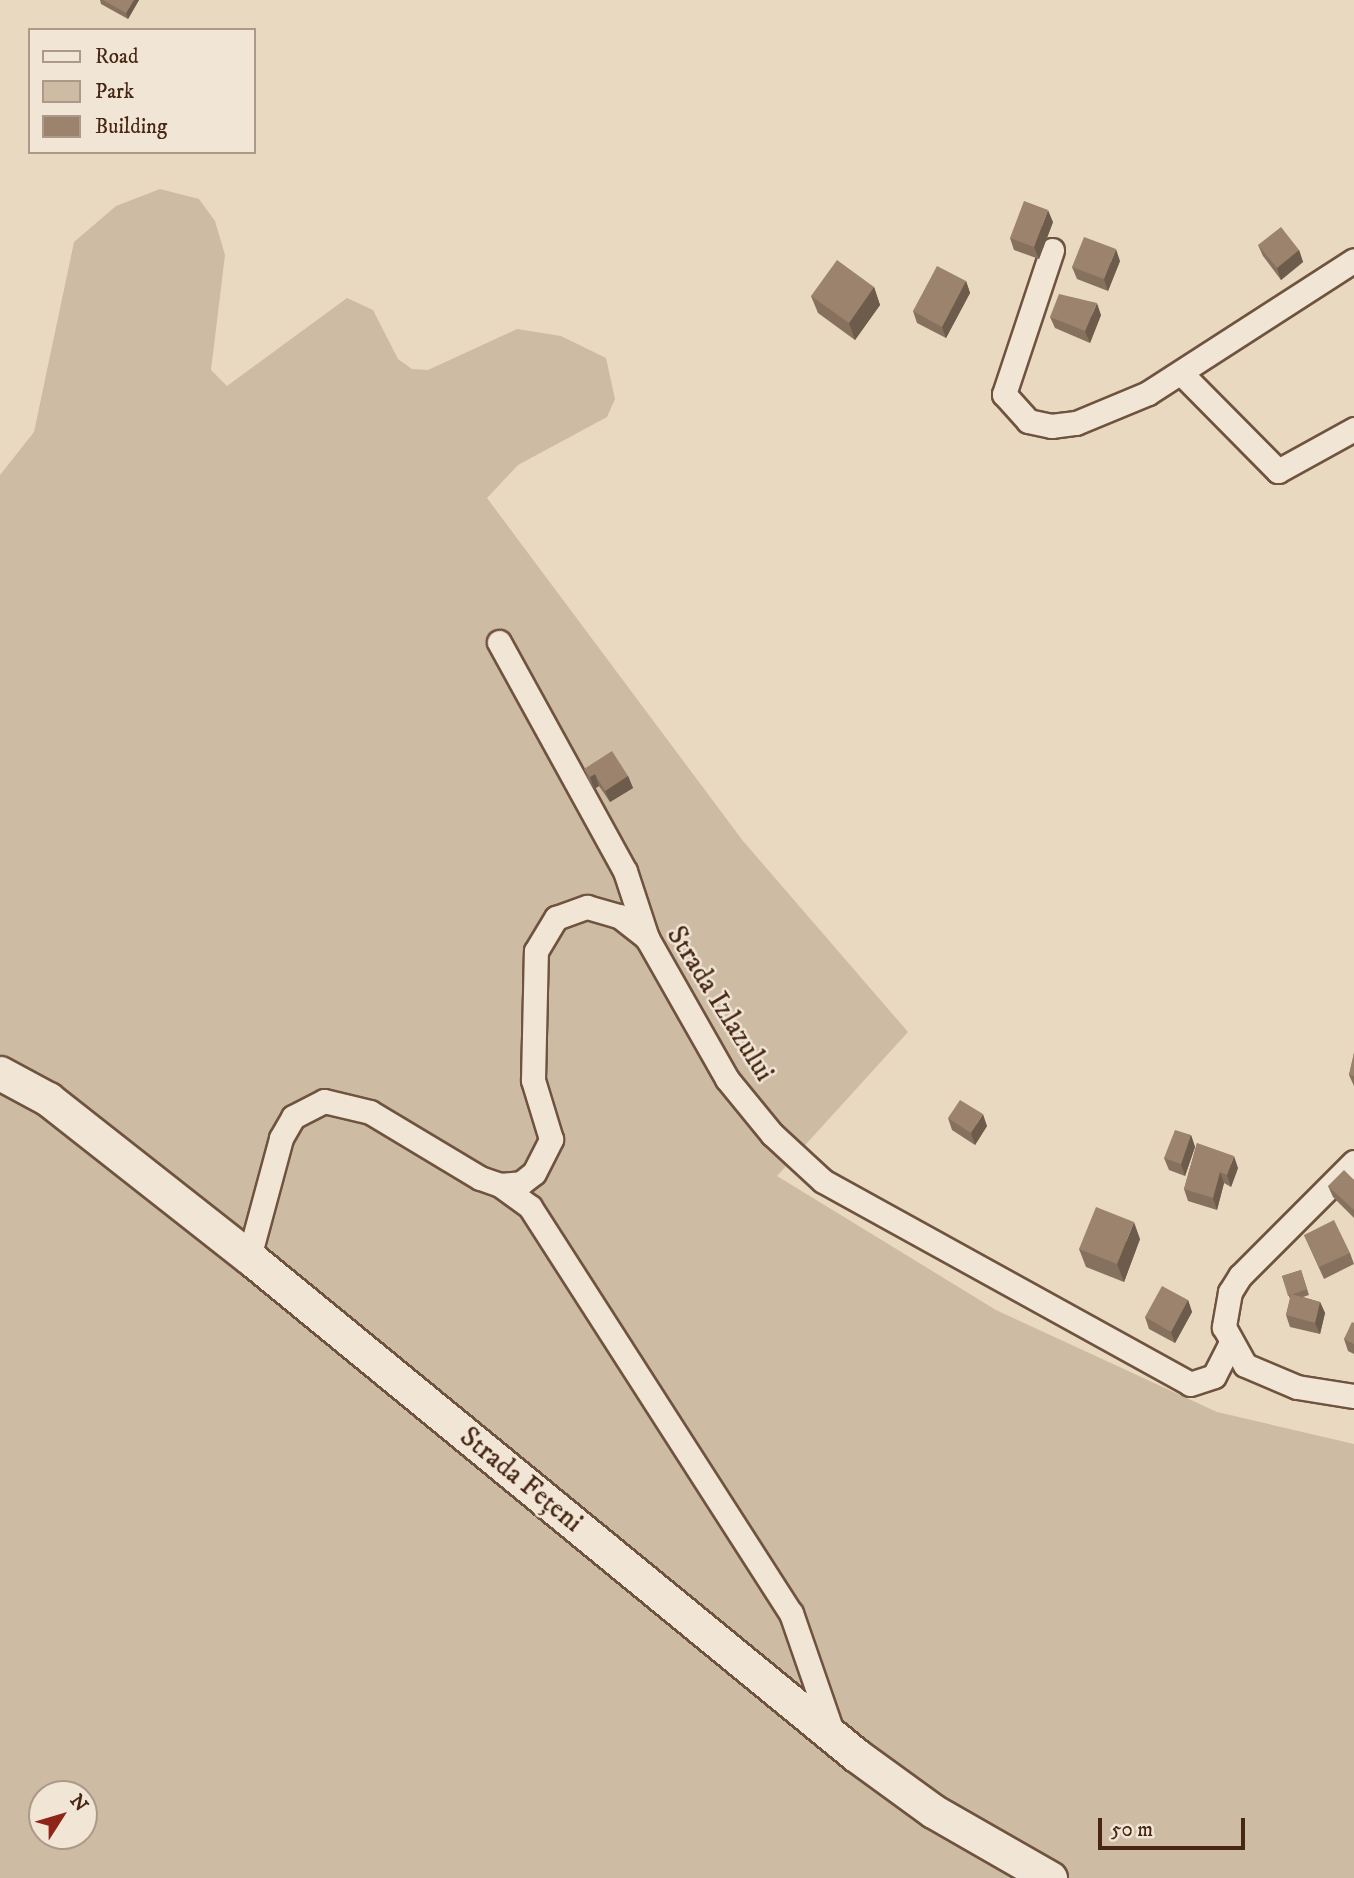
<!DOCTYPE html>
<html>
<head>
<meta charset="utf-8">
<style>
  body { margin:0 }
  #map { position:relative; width:1354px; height:1878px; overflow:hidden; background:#e9d9c0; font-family:"IM FELL DW Pica",serif }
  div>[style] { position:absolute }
  .green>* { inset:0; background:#cebba3 }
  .roads { filter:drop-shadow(2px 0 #70533f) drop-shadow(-2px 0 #70533f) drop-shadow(0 2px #70533f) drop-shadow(0 -2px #70533f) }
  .street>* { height:23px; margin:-11.5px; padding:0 11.5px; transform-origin:11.5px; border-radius:11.5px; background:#f1e6d6 }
  .secondary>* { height:33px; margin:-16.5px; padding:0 16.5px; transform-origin:16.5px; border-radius:16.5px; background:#f1e6d6 }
  .wall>* { inset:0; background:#86715e }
  .shaded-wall>* { inset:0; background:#6d5c4c }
  .building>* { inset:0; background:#9c836d }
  span { translate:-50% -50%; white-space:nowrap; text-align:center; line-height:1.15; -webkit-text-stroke:5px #f1e6d6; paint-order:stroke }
  .street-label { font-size:28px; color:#482614 }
  .legend { position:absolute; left:28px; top:28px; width:228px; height:126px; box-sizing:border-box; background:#f1e6d6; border:2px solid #ad9988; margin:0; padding:9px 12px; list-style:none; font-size:21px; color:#482614 }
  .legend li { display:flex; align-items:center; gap:14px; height:35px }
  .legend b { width:35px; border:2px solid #ad9988 }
  .north { position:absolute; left:28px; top:1780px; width:70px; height:70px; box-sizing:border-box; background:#f1e6d6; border:2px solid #ad9988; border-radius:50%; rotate:53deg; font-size:19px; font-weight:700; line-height:28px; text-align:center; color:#482614 }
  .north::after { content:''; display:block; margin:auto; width:24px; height:32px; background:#8f2418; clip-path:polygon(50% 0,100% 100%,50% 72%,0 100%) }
  .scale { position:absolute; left:1098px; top:1818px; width:147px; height:32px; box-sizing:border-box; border:4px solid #482614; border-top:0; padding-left:9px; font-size:21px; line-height:24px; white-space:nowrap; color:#482614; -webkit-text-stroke:5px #f1e6d6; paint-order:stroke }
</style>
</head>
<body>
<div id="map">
  <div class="green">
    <div style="clip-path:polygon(evenodd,160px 189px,199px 199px,215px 221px,225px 255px,211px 370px,227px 386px,347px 298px,373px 310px,398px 359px,412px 369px,428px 370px,517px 329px,561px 336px,606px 358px,615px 399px,607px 417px,518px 465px,487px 498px,743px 841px,908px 1032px,777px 1176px,996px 1310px,1217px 1412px,1354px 1444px,1354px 1878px,0 1878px,0 475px,34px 432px,74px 242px,116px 206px,160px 189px,42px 1794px,84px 1794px,84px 1836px,42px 1836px,42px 1794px)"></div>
  </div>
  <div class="roads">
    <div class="street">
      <div style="left:1052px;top:250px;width:152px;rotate:108.4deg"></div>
      <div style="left:1004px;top:394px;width:36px;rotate:48deg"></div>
      <div style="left:1028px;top:421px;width:24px;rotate:12deg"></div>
      <div style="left:1051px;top:426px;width:25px;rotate:-7deg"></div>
      <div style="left:1076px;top:423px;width:78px;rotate:-22.6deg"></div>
      <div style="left:1148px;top:393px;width:245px;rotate:-32.8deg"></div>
      <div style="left:1181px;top:373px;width:138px;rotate:45.3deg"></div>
      <div style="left:1278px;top:471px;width:87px;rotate:-28.9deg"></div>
      <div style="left:499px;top:642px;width:261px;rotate:61.2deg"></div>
      <div style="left:625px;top:871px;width:71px;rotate:71.8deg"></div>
      <div style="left:1354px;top:1162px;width:161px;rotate:135deg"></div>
      <div style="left:1240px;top:1276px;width:19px;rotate:122deg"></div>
      <div style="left:1230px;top:1292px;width:36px;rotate:100deg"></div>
      <div style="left:1224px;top:1327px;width:43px;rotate:61.1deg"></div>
      <div style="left:1245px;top:1365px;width:56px;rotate:22.9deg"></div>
      <div style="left:1297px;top:1387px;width:58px;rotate:9deg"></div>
      <div style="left:500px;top:1185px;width:37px;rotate:36deg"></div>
      <div style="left:530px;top:1207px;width:483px;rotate:57.3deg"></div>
      <div style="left:791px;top:1613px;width:131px;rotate:70.9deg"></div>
      <div style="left:249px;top:1257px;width:123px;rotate:-74.9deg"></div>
      <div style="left:281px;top:1138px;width:24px;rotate:-60deg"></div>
      <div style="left:293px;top:1117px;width:35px;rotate:-27deg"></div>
      <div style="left:324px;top:1101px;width:47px;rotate:13.4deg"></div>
      <div style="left:370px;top:1112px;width:128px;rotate:31deg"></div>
      <div style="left:480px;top:1178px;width:21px;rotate:19deg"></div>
      <div style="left:500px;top:1185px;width:21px;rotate:-5deg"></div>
      <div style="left:521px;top:1183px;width:16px;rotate:-38deg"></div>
      <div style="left:534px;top:1173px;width:38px;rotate:-63deg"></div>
      <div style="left:551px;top:1139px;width:62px;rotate:-107deg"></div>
      <div style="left:533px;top:1080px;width:129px;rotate:-88.7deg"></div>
      <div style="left:536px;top:951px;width:39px;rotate:-59deg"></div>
      <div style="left:556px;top:918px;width:33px;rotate:-20deg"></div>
      <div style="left:587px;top:907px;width:33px;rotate:16deg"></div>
      <div style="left:619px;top:916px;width:36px;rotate:38deg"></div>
      <div style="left:647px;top:938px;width:162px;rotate:60.4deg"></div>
      <div style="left:727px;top:1079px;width:71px;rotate:50.7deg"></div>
      <div style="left:772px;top:1134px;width:69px;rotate:42.7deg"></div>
      <div style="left:823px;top:1181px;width:419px;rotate:28.9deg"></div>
      <div style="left:1190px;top:1384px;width:25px;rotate:-18deg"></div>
      <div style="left:1214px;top:1376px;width:35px;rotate:-63deg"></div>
    </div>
    <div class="secondary">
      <div style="left:0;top:1073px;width:55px;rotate:28.4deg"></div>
      <div style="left:48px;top:1099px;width:256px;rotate:38.2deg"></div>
      <div style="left:249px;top:1257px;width:785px;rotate:39.37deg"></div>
      <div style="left:856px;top:1755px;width:95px;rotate:36deg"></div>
      <div style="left:933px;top:1811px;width:135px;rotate:29.8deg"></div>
    </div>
  </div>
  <div class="wall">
    <div style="clip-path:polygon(100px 0,139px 0,128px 19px,101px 4px)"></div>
    <div style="clip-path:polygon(1053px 222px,1039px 259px,1014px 250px,1010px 238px)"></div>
    <div style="clip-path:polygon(1258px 245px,1299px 250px,1303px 262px,1281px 280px,1263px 256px)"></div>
    <div style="clip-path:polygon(1120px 261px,1108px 291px,1077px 279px,1072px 267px)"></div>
    <div style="clip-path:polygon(966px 281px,970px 293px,946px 338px,917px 323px,913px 311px)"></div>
    <div style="clip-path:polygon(874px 287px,880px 305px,855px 340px,818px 313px,811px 296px)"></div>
    <div style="clip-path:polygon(1101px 315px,1090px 343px,1055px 328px,1050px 317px)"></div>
    <div style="clip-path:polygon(584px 769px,628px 776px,633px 788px,610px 802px,599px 786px,594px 789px,589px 781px)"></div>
    <div style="clip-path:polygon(1354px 1053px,1354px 1086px,1349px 1075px)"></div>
    <div style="clip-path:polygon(948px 1118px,987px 1126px,975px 1145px,952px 1130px)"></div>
    <div style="clip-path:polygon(1191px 1135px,1195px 1147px,1185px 1176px,1169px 1170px,1164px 1158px)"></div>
    <div style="clip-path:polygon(1197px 1143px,1238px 1168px,1231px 1187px,1224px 1183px,1217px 1210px,1188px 1201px,1184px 1189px)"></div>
    <div style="clip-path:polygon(1354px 1180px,1354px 1218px,1333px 1197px,1328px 1186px)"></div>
    <div style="clip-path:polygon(1304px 1235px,1350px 1253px,1354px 1264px,1324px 1279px)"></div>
    <div style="clip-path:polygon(1140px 1239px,1124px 1282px,1086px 1267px,1079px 1249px)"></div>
    <div style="clip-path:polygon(1301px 1270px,1309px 1295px,1303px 1297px,1320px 1302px,1325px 1313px,1320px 1334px,1290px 1327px,1286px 1315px,1290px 1299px,1282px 1276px)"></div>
    <div style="clip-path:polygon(1188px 1300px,1192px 1312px,1175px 1343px,1149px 1329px,1145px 1317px)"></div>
    <div style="clip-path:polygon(1354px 1323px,1354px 1354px,1348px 1351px,1344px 1339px)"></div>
  </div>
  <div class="shaded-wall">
    <div style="clip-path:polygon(134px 0,139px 0,128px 19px,126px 13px)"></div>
    <div style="clip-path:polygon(1048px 210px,1053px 222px,1039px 259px,1034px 247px)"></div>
    <div style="clip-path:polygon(1116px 249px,1120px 261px,1108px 291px,1104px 279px)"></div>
    <div style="clip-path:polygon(1299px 250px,1303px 262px,1281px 280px,1277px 268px)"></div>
    <div style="clip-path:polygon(966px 281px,970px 293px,946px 338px,942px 327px)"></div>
    <div style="clip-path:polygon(874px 287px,880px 305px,855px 340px,849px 323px)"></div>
    <div style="clip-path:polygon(1097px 303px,1101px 315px,1090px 343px,1085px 331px)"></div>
    <div style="clip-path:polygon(595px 774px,599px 786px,594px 789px,590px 777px)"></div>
    <div style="clip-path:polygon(628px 776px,633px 788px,610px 802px,605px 791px)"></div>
    <div style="clip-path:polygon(983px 1114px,987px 1126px,975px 1145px,971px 1133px)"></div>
    <div style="clip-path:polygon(1191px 1135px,1195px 1147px,1185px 1176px,1181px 1164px)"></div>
    <div style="clip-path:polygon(1234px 1156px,1238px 1168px,1231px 1187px,1227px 1175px)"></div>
    <div style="clip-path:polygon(1220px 1172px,1224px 1183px,1217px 1210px,1213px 1198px)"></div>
    <div style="clip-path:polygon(1134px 1222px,1140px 1239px,1124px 1282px,1117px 1264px)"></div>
    <div style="clip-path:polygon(1188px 1300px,1192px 1312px,1175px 1343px,1171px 1332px)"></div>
    <div style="clip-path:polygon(1320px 1302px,1325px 1313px,1320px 1334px,1315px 1323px)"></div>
  </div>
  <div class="building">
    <div style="clip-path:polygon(103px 0,134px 0,126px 13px)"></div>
    <div style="clip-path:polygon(1024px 201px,1048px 210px,1034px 247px,1010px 238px)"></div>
    <div style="clip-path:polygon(1281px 227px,1299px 250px,1277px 268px,1258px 245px)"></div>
    <div style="clip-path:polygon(1084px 237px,1116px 249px,1104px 279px,1072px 267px)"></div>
    <div style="clip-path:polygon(837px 260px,874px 287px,849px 323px,811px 296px)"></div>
    <div style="clip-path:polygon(937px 266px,966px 281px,942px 327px,913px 311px)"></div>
    <div style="clip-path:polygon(1059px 294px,1097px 303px,1085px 331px,1050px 317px)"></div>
    <div style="clip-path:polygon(612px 751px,628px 776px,605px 791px,595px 774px,590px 777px,584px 769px)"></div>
    <div style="clip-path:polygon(1354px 1053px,1354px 1076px,1349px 1075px)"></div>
    <div style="clip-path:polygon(960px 1100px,983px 1114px,971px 1133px,948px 1118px)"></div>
    <div style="clip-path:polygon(1175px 1130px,1191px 1135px,1181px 1164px,1164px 1158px)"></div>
    <div style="clip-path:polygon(1197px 1143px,1234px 1156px,1227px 1175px,1220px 1172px,1213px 1198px,1184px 1189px)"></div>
    <div style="clip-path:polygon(1344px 1170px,1354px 1180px,1354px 1210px,1328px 1186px)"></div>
    <div style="clip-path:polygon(1096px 1207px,1134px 1222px,1117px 1264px,1079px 1249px)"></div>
    <div style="clip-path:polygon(1334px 1220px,1350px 1253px,1319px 1267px,1304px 1235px)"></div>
    <div style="clip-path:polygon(1301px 1270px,1307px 1289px,1288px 1296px,1282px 1276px)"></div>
    <div style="clip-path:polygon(1162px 1286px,1188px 1300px,1171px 1332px,1145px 1317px)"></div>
    <div style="clip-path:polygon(1291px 1294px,1320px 1302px,1315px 1323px,1286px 1315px)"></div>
    <div style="clip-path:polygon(1352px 1322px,1354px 1323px,1354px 1344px,1344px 1339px)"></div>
  </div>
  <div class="street-label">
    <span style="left:720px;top:1004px;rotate:58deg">Strada Izlazului</span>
    <span style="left:521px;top:1480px;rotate:39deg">Strada Fețeni</span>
  </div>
  <ul class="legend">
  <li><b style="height:9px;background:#f1e6d6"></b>Road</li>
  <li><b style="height:19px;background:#cebba3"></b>Park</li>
  <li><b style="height:19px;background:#9c836d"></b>Building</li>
  </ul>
  <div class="north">N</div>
  <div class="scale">50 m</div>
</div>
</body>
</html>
